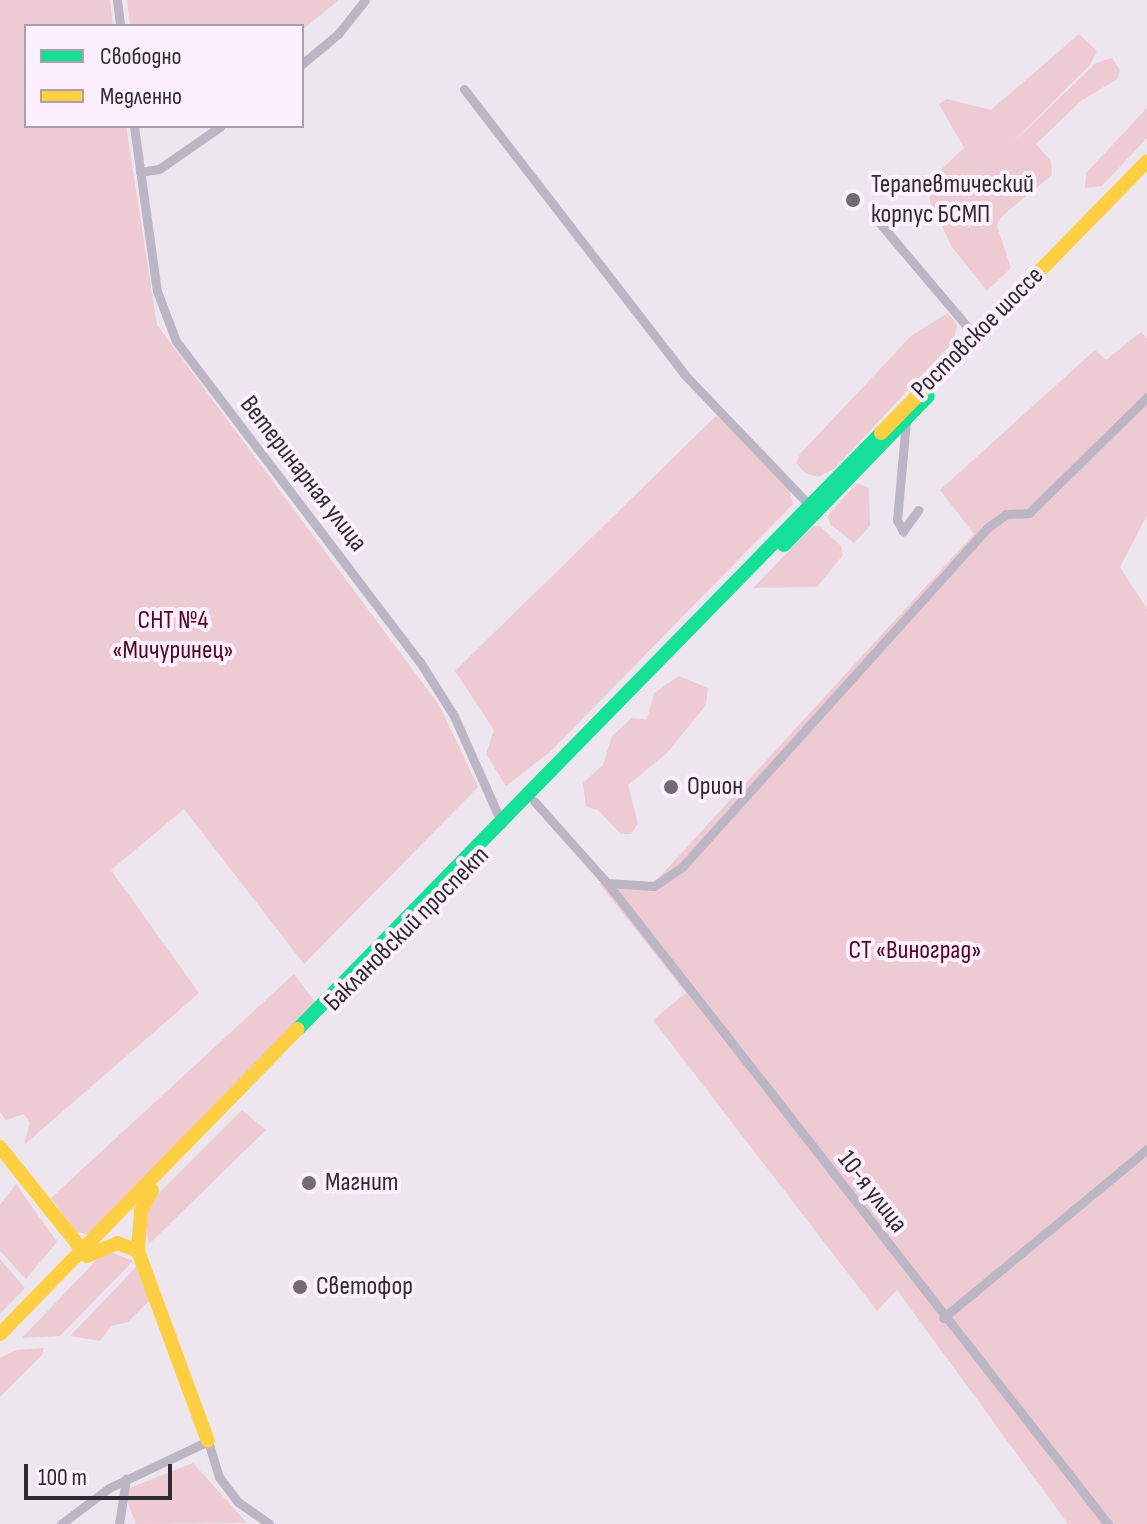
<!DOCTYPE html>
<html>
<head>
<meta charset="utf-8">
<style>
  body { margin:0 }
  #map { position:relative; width:1147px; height:1524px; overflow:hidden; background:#ede6ee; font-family:"Sofia Sans Condensed",sans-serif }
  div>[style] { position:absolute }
  .green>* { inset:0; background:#eecad2 }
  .street>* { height:9px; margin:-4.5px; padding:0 4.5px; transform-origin:4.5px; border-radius:4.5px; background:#bbb5c4 }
  .fast>* { height:14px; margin:-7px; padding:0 7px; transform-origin:7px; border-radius:7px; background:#16e098 }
  .slow>* { height:14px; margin:-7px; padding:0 7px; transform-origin:7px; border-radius:7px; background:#ffcf43 }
  .dots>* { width:22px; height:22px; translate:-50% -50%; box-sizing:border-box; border:4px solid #fdf0fe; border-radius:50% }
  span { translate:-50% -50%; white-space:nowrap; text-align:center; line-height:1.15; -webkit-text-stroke:8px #fdf0fe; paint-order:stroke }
  .poi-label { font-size:26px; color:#2f2a2f }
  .left { translate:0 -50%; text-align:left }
  .street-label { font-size:26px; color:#2f2a2f }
  .park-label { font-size:26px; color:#53021d }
  .legend { position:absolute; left:24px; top:24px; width:280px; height:104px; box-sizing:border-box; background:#fdf0fe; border:2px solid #aba1ab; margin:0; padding:10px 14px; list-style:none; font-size:24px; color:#2f2a2f }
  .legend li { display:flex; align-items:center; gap:16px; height:40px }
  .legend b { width:40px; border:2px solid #aba1ab }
  .scale { position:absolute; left:24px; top:1464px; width:148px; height:36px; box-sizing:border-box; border:4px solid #2f2a2f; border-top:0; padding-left:10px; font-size:24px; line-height:28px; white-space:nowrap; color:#2f2a2f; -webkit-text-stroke:6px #fdf0fe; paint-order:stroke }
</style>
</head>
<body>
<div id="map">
  <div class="green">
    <div style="clip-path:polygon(0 0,110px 0,113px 26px,26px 26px,26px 126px,126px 126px,157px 325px,439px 705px,478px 787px,304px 964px,184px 809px,111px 870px,199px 993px,24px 1145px,30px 1123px,24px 1114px,6px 1120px,0 1112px)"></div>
    <div style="clip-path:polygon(127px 0,339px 0,302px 30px,130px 26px)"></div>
    <div style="clip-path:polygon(1079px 34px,1097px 51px,1089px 66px,1006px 149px,1096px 63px,1112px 58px,1120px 70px,1117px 79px,1081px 101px,1036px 144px,1051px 161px,1052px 175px,1001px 217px,997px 226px,1011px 268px,987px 291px,952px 247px,930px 202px,930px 180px,964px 148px,939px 104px,947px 99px,991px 110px)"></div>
    <div style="clip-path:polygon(1147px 108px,1147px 138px,1102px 186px,1085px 188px,1086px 173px)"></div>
    <div style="clip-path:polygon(948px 313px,957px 325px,954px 341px,834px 469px,818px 477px,805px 473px,796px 463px,800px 454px,912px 335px)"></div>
    <div style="clip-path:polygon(1141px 332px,1147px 339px,1147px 515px,1120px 567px,1147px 609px,1147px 1524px,1068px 1524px,897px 1290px,877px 1311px,653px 1020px,686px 993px,599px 883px,653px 884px,974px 534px,940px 490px,1095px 350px,1106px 360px)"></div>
    <div style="clip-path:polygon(717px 415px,789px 487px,793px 504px,550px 752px,506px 786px,486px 754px,494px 730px,455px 671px)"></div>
    <div style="clip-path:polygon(857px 483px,869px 488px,870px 526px,854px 543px,830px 524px,828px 515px)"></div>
    <div style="clip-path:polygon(813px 526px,820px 526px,841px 546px,843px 555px,817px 587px,753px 588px)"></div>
    <div style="clip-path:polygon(679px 676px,708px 688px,706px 705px,667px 753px,628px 785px,638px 824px,631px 834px,621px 834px,598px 810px,586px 807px,583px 783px,603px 765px,612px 736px,632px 718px,647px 719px,654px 693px)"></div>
    <div style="clip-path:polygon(294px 974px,316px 1003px,90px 1235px,76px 1232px,51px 1198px)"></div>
    <div style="clip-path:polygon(242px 1110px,266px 1130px,149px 1244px,145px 1216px,154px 1198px)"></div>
    <div style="clip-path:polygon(16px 1184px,57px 1242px,26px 1279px,0 1251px,0 1205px)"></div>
    <div style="clip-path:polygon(106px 1250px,133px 1261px,60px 1336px,22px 1338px)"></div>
    <div style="clip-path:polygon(0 1259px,25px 1288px,0 1314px)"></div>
    <div style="clip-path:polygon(140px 1263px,152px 1298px,128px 1322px,111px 1326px,100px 1341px,70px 1336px)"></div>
    <div style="clip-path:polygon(44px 1348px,42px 1355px,0 1397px,0 1358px,16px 1350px)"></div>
    <div style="clip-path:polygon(193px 1463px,247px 1523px,136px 1524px,126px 1498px,130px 1488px)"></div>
  </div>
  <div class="street">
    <div style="left:117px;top:0;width:26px;rotate:83deg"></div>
    <div style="left:302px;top:64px;width:47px;rotate:-39.8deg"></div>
    <div style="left:338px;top:34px;width:43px;rotate:-51.5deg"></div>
    <div style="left:464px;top:89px;width:360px;rotate:52.3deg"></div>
    <div style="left:684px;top:374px;width:184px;rotate:46.3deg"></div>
    <div style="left:134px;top:126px;width:167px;rotate:82.1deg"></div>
    <div style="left:157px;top:291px;width:53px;rotate:69.2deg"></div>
    <div style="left:176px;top:341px;width:403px;rotate:52.8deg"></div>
    <div style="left:420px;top:662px;width:64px;rotate:57.8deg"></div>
    <div style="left:454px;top:716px;width:118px;rotate:66deg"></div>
    <div style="left:140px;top:172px;width:19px;rotate:-9deg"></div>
    <div style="left:159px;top:169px;width:75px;rotate:-34.7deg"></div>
    <div style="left:872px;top:214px;width:160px;rotate:49.8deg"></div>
    <div style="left:906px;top:421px;width:99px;rotate:95.2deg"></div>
    <div style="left:897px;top:520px;width:13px;rotate:61deg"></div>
    <div style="left:903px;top:531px;width:26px;rotate:-54deg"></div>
    <div style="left:534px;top:801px;width:110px;rotate:48.3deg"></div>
    <div style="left:607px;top:883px;width:814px;rotate:51.99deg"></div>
    <div style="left:607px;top:883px;width:47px;rotate:3.7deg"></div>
    <div style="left:654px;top:886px;width:34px;rotate:-34deg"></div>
    <div style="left:682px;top:867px;width:456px;rotate:-48deg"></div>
    <div style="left:987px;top:528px;width:24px;rotate:-36deg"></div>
    <div style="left:1006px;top:514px;width:23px;rotate:-2deg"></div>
    <div style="left:1029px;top:513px;width:165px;rotate:-44.5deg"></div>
    <div style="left:943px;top:1318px;width:265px;rotate:-39.6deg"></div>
    <div style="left:61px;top:1524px;width:60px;rotate:-36.9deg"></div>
    <div style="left:109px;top:1488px;width:110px;rotate:-25.4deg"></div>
    <div style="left:208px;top:1441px;width:38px;rotate:73deg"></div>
    <div style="left:219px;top:1477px;width:31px;rotate:53deg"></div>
    <div style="left:238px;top:1502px;width:38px;rotate:35deg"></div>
    <div style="left:119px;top:1524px;width:46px;rotate:-81.2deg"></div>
  </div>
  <div class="fast">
    <div style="left:784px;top:545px;width:207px;rotate:-46deg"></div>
    <div style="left:298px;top:1029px;width:834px;rotate:-45.63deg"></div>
  </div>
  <div class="slow">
    <div style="left:881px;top:433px;width:380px;rotate:-45.6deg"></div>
    <div style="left:0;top:1147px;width:139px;rotate:51.4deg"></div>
    <div style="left:87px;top:1256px;width:33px;rotate:-23deg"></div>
    <div style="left:117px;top:1243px;width:22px;rotate:21deg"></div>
    <div style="left:152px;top:1190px;width:24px;rotate:118deg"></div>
    <div style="left:141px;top:1211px;width:40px;rotate:94.3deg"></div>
    <div style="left:138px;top:1251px;width:202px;rotate:69.8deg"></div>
    <div style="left:0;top:1334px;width:426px;rotate:-45.7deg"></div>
  </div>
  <div class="dots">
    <div style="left:853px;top:200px;background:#726c72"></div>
    <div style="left:671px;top:787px;background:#726c72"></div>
    <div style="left:309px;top:1183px;background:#726c72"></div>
    <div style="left:300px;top:1287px;background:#726c72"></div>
  </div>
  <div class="poi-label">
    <span class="left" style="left:871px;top:200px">Терапевтический<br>корпус БСМП</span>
    <span class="left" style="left:687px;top:787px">Орион</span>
    <span class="left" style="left:325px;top:1183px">Магнит</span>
    <span class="left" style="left:316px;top:1287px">Светофор</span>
  </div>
  <div class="street-label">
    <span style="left:978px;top:333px;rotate:-45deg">Ростовское шоссе</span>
    <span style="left:303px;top:474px;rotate:52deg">Ветеринарная улица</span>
    <span style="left:407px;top:929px;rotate:-45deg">Баклановский проспект</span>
    <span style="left:872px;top:1192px;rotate:52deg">10-я улица</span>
  </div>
  <div class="park-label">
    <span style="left:173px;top:636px">СНТ №4<br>«Мичуринец»</span>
    <span style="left:915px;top:951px">СТ «Виноград»</span>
  </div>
  <ul class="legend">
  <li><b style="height:10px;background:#16e098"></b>Свободно</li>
  <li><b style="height:10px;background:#ffcf43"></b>Медленно</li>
  </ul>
  <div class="scale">100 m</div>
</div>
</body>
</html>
